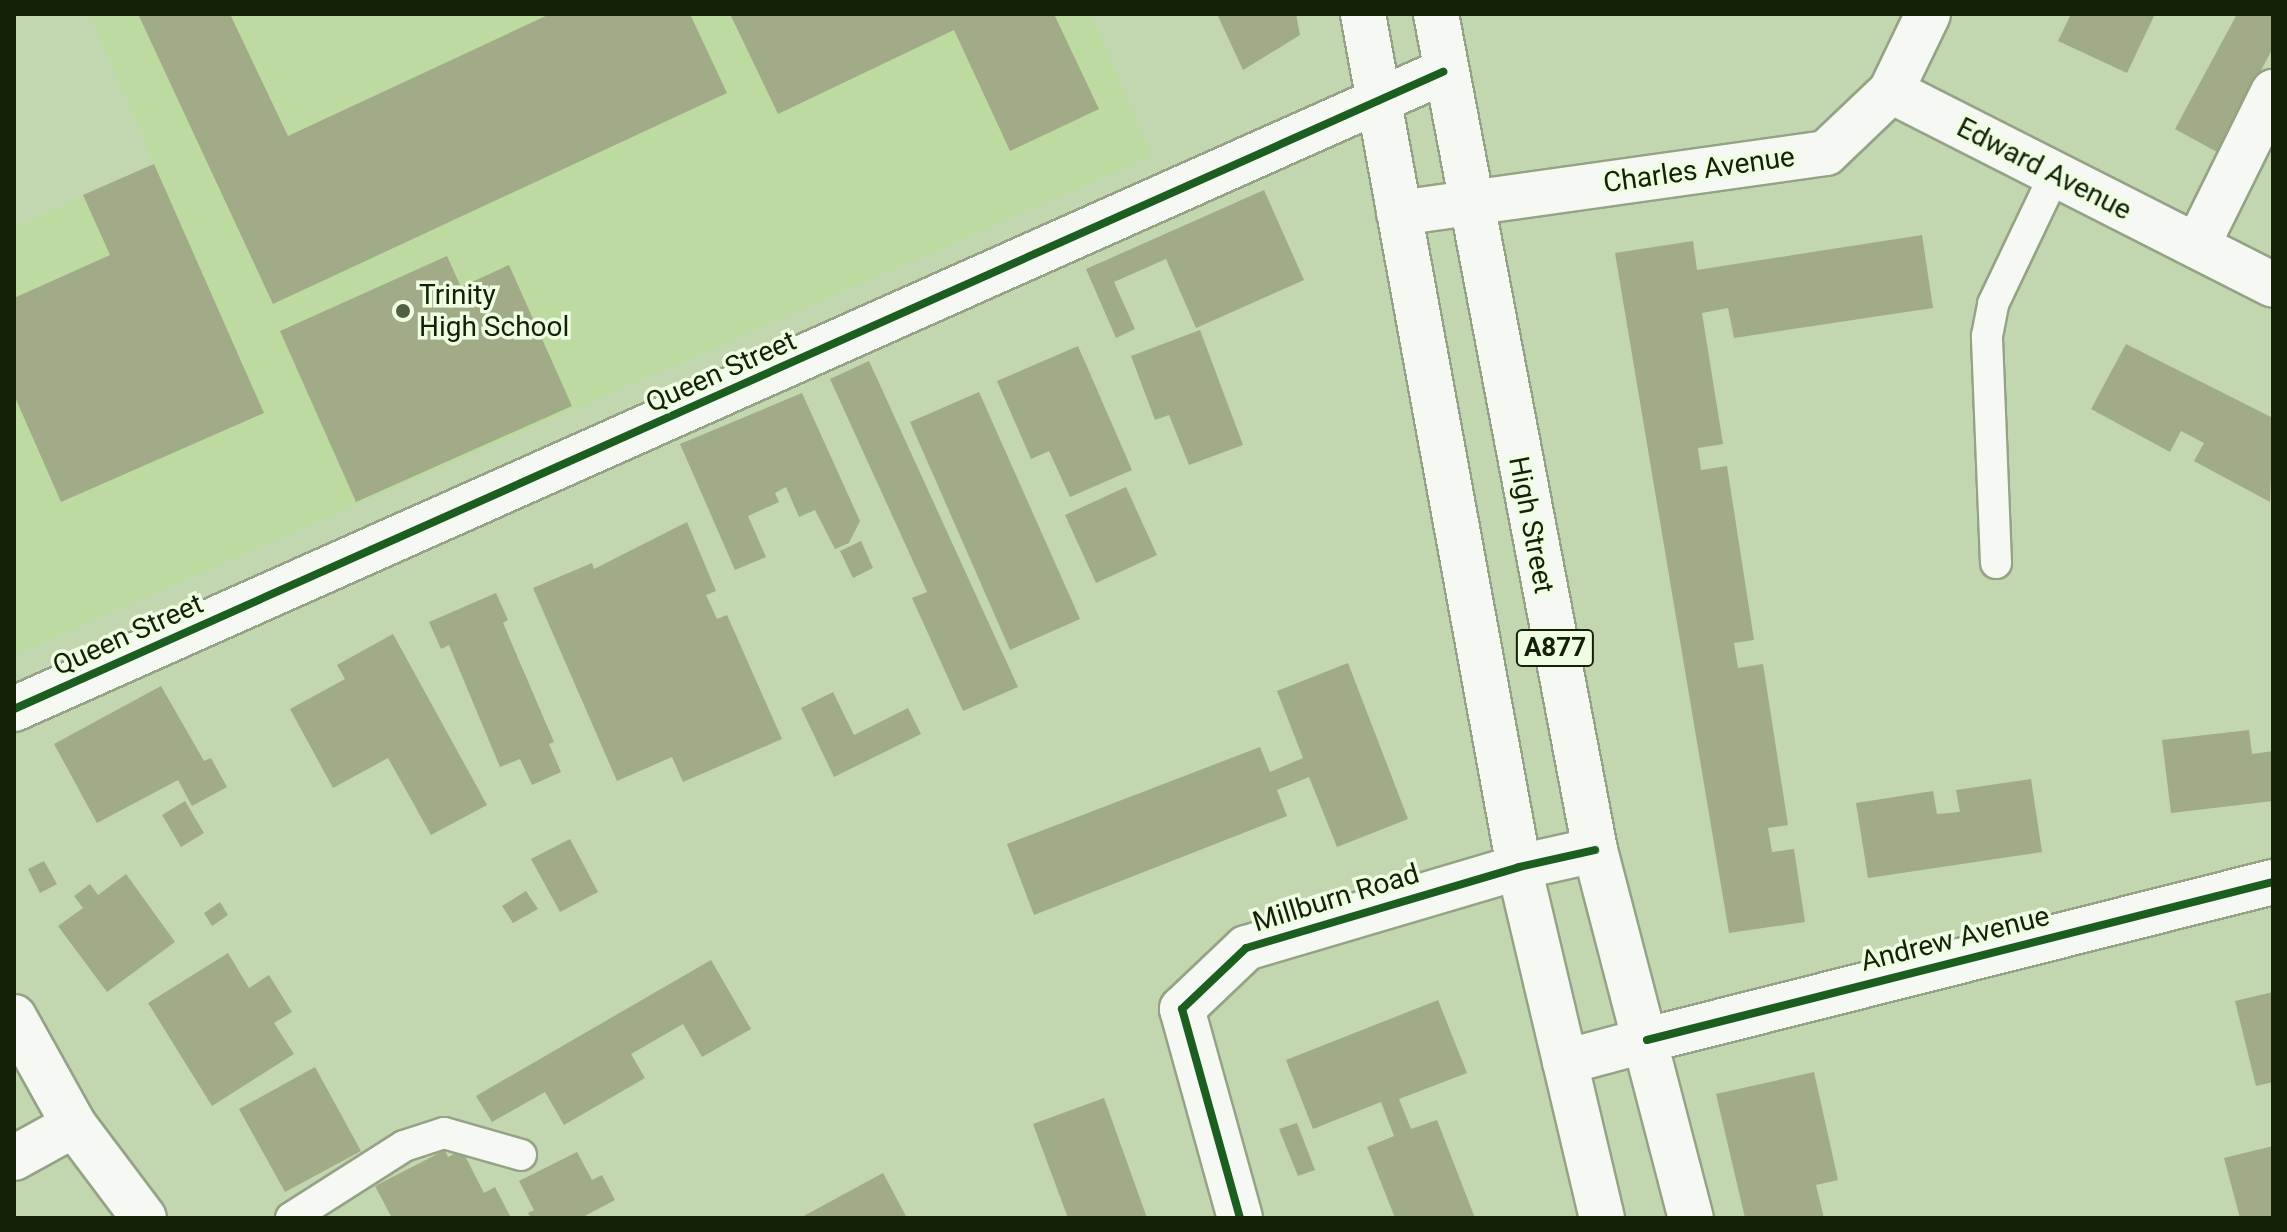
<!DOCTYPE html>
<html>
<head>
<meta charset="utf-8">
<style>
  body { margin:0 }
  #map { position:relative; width:2287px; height:1232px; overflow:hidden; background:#c2d6af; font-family:Roboto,sans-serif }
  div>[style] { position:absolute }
  .built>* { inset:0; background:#bddba0 }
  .building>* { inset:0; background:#a2ab88 }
  .roads { filter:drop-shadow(2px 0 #94a385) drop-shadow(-2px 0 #94a385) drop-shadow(0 2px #94a385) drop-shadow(0 -2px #94a385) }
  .lane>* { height:30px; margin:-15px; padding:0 15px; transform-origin:15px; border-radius:15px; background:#f6f9f3 }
  .street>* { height:44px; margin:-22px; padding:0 22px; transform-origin:22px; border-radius:22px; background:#f6f9f3 }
  .secondary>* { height:44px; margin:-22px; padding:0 22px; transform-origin:22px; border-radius:22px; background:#f6f9f3 }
  .primary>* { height:44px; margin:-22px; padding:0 22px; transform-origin:22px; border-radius:22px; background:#f6f9f3 }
  .cycleway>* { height:8px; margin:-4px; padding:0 4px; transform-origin:4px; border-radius:4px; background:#1b5e20 }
  .dots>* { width:22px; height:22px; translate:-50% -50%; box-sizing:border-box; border:4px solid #effee2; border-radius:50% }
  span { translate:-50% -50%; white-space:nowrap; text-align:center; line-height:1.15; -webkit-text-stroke:7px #effee2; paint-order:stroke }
  .shield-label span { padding:2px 6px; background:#effee2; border:2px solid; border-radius:6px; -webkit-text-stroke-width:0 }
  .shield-label { font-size:26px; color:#142106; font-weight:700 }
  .street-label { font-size:28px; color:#142106 }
  .poi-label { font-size:28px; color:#142106 }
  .left { translate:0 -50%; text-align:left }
  .frame { position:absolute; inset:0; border:16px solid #142106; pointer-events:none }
</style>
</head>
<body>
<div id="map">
  <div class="built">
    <div style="clip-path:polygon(90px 14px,1091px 14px,1152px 156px,14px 655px,14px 228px,154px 163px)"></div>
  </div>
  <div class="building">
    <div style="clip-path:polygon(138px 14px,230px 14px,288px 136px,550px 14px,690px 14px,727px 93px,273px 304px)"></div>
    <div style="clip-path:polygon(730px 14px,1054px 14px,1099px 109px,1010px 151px,954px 30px,778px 114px)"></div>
    <div style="clip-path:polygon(1217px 14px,1296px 14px,1300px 35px,1243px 70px)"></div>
    <div style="clip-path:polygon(2071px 14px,2155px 14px,2127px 73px,2058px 41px)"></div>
    <div style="clip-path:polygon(2237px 14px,2273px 14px,2273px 48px,2217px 152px,2175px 129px)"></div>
    <div style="clip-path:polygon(154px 164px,264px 413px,61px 502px,14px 395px,14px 298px,110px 255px,83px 195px)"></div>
    <div style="clip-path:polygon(1264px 190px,1304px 280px,1196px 328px,1166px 259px,1114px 282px,1135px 329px,1116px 338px,1086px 269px)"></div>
    <div style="clip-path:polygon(1922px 235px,1933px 308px,1734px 338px,1728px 308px,1702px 313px,1723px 444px,1698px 448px,1701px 470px,1727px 466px,1754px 640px,1734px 643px,1738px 668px,1763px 664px,1788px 825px,1768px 828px,1772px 852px,1794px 849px,1805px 922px,1729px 933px,1615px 253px,1693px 241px,1697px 270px)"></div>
    <div style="clip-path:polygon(447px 256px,461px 287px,509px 265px,572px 406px,356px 502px,280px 331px)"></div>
    <div style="clip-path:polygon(1200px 330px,1243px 445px,1189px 465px,1169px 415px,1155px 420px,1131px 356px)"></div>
    <div style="clip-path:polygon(2126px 344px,2273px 418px,2270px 502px,2194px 461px,2204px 443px,2181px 431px,2170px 452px,2091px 409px)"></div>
    <div style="clip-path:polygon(1078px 346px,1132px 470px,1070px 497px,1049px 451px,1031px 459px,997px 381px)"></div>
    <div style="clip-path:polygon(869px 361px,1018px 687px,963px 711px,912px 598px,927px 592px,830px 379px)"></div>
    <div style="clip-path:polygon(979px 392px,1080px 619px,1010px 650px,910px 422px)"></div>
    <div style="clip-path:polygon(802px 393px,860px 521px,849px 543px,835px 549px,815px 510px,799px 517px,786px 487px,775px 493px,779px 502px,748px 516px,766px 557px,735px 570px,680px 444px)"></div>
    <div style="clip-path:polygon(1126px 487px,1157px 555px,1096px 583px,1065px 515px)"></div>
    <div style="clip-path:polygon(687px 522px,716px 591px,706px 595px,717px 619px,727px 615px,782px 739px,683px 782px,672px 757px,617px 781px,533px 588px,592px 563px,594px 569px)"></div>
    <div style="clip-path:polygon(861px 541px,873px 568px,853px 578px,840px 551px)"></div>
    <div style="clip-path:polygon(496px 593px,508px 620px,503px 623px,554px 742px,549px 744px,561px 772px,532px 785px,520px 759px,500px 767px,449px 645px,441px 649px,429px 622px)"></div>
    <div style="clip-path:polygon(393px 634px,487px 805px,431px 835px,388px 758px,333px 788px,290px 709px,345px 679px,337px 665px)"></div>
    <div style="clip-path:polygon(1348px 663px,1408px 819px,1337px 847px,1309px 777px,1277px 790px,1287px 816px,1034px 915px,1007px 844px,1260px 747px,1270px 772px,1303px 758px,1277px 691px)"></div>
    <div style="clip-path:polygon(161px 686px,204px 761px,211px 758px,227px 787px,192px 806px,178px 780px,97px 823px,54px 744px)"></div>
    <div style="clip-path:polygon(833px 692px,854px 735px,908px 708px,921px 734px,834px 777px,801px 708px)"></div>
    <div style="clip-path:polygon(2249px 730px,2252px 754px,2273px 751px,2273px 801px,2171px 813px,2162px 740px)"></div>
    <div style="clip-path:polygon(2031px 779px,2042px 852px,1868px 878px,1856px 803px,1933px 791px,1937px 814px,1960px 812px,1956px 790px)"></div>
    <div style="clip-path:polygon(185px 801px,204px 833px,181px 847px,162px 815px)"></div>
    <div style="clip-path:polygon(570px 839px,598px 892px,560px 912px,531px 859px)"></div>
    <div style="clip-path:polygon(44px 861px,57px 884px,40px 893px,28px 869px)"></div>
    <div style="clip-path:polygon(126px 874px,175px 942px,107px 992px,58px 926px,83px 908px,74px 896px,90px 884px,98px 895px)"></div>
    <div style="clip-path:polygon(526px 891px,538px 909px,513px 923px,502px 906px)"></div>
    <div style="clip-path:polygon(220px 902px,228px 915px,212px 926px,204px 913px)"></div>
    <div style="clip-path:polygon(228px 953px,249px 988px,269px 975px,292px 1012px,274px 1023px,294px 1054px,212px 1106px,148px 1003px)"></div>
    <div style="clip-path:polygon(711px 960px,751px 1029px,702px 1057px,683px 1024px,631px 1054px,645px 1078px,564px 1125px,545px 1092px,492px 1122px,476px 1096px)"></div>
    <div style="clip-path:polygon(2273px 992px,2273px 1082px,2256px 1086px,2235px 1001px)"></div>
    <div style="clip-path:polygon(1438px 1000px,1467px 1073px,1399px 1099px,1411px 1129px,1437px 1120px,1475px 1218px,1395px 1218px,1367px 1147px,1394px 1136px,1381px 1102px,1313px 1129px,1286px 1060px)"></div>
    <div style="clip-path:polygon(315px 1067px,361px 1151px,285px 1192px,239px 1109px)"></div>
    <div style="clip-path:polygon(1814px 1072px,1838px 1180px,1816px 1185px,1824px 1218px,1745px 1218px,1716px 1094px)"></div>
    <div style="clip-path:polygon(1104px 1098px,1147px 1218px,1068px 1218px,1033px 1124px)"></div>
    <div style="clip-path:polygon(1297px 1123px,1315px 1170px,1298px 1176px,1279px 1129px)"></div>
    <div style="clip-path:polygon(2273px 1146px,2273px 1218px,2240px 1218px,2224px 1158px)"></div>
    <div style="clip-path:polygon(445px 1150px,448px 1157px,462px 1150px,484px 1193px,495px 1187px,511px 1218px,392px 1218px,375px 1186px)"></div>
    <div style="clip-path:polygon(577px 1152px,592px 1180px,602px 1175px,615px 1200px,581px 1218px,531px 1218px,528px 1213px,534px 1210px,519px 1181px)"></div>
    <div style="clip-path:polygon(883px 1173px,907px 1218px,800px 1218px)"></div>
  </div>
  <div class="roads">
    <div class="lane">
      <div style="left:1996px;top:563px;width:227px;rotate:-92.3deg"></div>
      <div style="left:1987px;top:336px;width:33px;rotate:-79deg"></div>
      <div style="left:1993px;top:304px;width:144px;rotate:-64.5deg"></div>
      <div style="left:291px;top:1218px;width:134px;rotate:-32.5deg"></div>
      <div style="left:404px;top:1146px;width:42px;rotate:-18deg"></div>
      <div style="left:444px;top:1133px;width:80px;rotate:15.9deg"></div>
    </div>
    <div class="street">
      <div style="left:1891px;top:91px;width:428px;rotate:26.9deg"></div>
      <div style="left:1399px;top:213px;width:431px;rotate:-8deg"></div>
      <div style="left:1826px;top:153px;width:90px;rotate:-43.6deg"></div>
      <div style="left:1891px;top:91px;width:85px;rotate:-64.3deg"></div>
      <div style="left:2197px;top:246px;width:172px;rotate:-63.7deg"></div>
      <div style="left:14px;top:709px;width:1565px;rotate:-24.03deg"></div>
      <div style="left:1647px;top:1040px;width:646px;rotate:-14.17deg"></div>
      <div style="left:1240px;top:1218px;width:217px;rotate:-105.5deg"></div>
      <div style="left:1182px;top:1009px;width:88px;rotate:-43.6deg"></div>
      <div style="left:1246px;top:948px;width:285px;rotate:-16.5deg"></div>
      <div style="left:1519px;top:867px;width:78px;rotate:-12.6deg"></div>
    </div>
    <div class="secondary">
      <div style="left:14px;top:1158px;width:68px;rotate:-28.8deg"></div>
    </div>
    <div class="primary">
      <div style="left:1363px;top:14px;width:867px;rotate:79.64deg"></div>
      <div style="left:1519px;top:867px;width:361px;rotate:76.7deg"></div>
      <div style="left:1436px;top:14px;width:851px;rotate:79.23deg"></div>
      <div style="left:1595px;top:850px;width:380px;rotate:75.4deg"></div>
      <div style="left:14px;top:1017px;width:124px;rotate:60.9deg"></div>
      <div style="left:74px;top:1125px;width:116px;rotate:53deg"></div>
      <div style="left:1565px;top:1062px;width:85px;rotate:-15deg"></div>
    </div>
  </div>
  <div class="cycleway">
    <div style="left:14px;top:709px;width:1565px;rotate:-24.03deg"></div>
    <div style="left:1647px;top:1040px;width:646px;rotate:-14.17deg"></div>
    <div style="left:1240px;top:1218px;width:217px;rotate:-105.5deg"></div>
    <div style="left:1182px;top:1009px;width:88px;rotate:-43.6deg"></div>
    <div style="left:1246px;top:948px;width:285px;rotate:-16.5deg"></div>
    <div style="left:1519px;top:867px;width:78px;rotate:-12.6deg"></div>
  </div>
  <div class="dots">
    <div style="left:403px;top:311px;background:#516041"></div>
  </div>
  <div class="shield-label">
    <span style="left:1555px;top:648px">A877</span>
  </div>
  <div class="street-label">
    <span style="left:2044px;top:169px;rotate:27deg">Edward Avenue</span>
    <span style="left:1699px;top:170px;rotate:-8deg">Charles Avenue</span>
    <span style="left:721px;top:372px;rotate:-24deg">Queen Street</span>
    <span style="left:1531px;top:525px;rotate:79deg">High Street</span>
    <span style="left:128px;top:635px;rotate:-24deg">Queen Street</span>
    <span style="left:1336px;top:898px;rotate:-17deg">Millburn Road</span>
    <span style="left:1955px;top:939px;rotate:-14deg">Andrew Avenue</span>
  </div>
  <div class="poi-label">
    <span class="left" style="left:419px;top:311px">Trinity<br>High School</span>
  </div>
  <div class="frame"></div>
</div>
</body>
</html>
